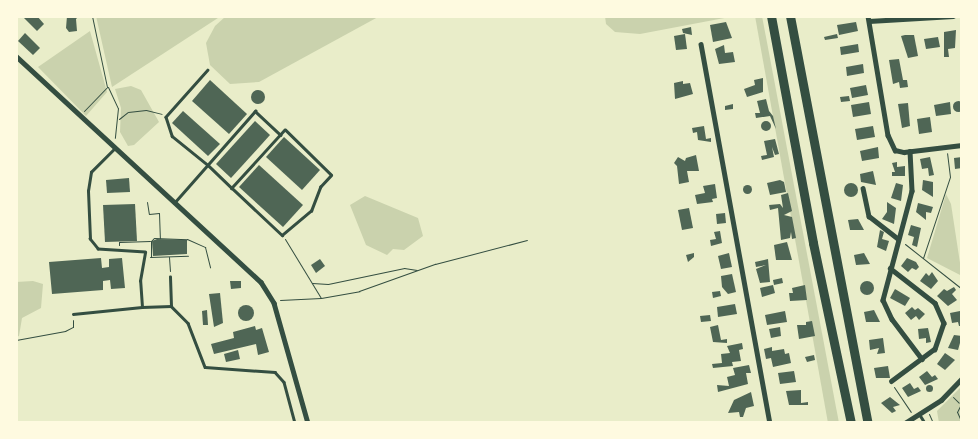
<!DOCTYPE html>
<html>
<head>
<meta charset="utf-8">
<style>
  body { margin:0 }
  #map { position:relative; width:978px; height:439px; overflow:hidden; background:#e9edc9; font-family:"Work Sans",sans-serif }
  div>[style] { position:absolute }
  .green>* { inset:0; background:#cad2ad }
  .building>* { inset:0; background:#4f6655 }
  .round { border-radius:50% }
  .path>* { height:1px; margin:-0.5px; padding:0 0.5px; transform-origin:0.5px; border-radius:0.5px; background:#344e41 }
  .service>* { height:2.5px; margin:-1.25px; padding:0 1.25px; transform-origin:1.25px; border-radius:1.25px; background:#344e41 }
  .minor>* { height:4.5px; margin:-2.25px; padding:0 2.25px; transform-origin:2.25px; border-radius:2.25px; background:#344e41 }
  .motorway>* { height:9px; margin:-4.5px; padding:0 4.5px; transform-origin:4.5px; border-radius:4.5px; background:#344e41 }
  span { translate:-50% -50%; white-space:nowrap; text-align:center; line-height:1.15; -webkit-text-stroke:5px #fefae0; paint-order:stroke }
  .frame { position:absolute; inset:0; border:18px solid #fefae0; pointer-events:none }
</style>
</head>
<body>
<div id="map">
  <div class="green">
    <div style="clip-path:polygon(96px 16px,221px 16px,112px 87px)"></div>
    <div style="clip-path:polygon(226px 16px,378px 16px,378px 17px,259px 82px,230px 84px,210px 65px,206px 43px,215px 26px)"></div>
    <div style="clip-path:polygon(605px 16px,735px 16px,640px 34px,615px 32px,606px 24px)"></div>
    <div style="clip-path:polygon(755px 16px,762px 16px,839px 423px,828px 423px)"></div>
    <div style="clip-path:polygon(90px 31px,107px 92px,86px 116px,38px 67px)"></div>
    <div style="clip-path:polygon(131px 86px,141px 90px,159px 122px,134px 145px,128px 146px,120px 132px,121px 108px,115px 89px)"></div>
    <div style="clip-path:polygon(946px 194px,951px 204px,962px 276px,927px 258px)"></div>
    <div style="clip-path:polygon(365px 196px,418px 218px,423px 236px,404px 250px,393px 249px,387px 255px,366px 245px,350px 205px)"></div>
    <div style="clip-path:polygon(33px 281px,43px 284px,41px 308px,22px 318px,19px 336px,16px 337px,16px 282px)"></div>
    <div style="clip-path:polygon(962px 386px,962px 423px,939px 423px,937px 411px)"></div>
  </div>
  <div class="building">
    <div style="clip-path:polygon(22px 16px,37px 16px,44px 24px,37px 31px)"></div>
    <div style="clip-path:polygon(67px 16px,79px 16px,76px 19px,77px 31px,69px 32px,66px 28px)"></div>
    <div style="clip-path:polygon(726px 22px,732px 38px,713px 42px,710px 25px)"></div>
    <div style="clip-path:polygon(856px 22px,858px 31px,839px 35px,837px 25px)"></div>
    <div style="clip-path:polygon(691px 27px,692px 35px,683px 33px,682px 29px)"></div>
    <div style="clip-path:polygon(956px 30px,955px 48px,948px 49px,949px 57px,944px 57px,944px 32px)"></div>
    <div style="clip-path:polygon(25px 33px,40px 48px,33px 55px,18px 41px)"></div>
    <div style="clip-path:polygon(685px 34px,687px 49px,676px 50px,674px 36px)"></div>
    <div style="clip-path:polygon(837px 34px,838px 38px,825px 40px,824px 37px)"></div>
    <div style="clip-path:polygon(905px 35px,914px 35px,918px 56px,908px 58px,901px 36px)"></div>
    <div style="clip-path:polygon(938px 37px,940px 47px,926px 49px,924px 39px)"></div>
    <div style="clip-path:polygon(858px 44px,859px 52px,841px 55px,840px 47px)"></div>
    <div style="clip-path:polygon(724px 45px,725px 53px,733px 52px,735px 62px,719px 64px,715px 49px)"></div>
    <div style="clip-path:polygon(899px 59px,903px 80px,907px 80px,908px 87px,900px 88px,899px 82px,893px 84px,889px 60px)"></div>
    <div style="clip-path:polygon(863px 64px,864px 73px,847px 76px,846px 67px)"></div>
    <div style="clip-path:polygon(763px 78px,763px 92px,747px 97px,744px 89px,755px 85px,754px 80px)"></div>
    <div style="clip-path:polygon(210px 80px,247px 114px,229px 134px,192px 101px)"></div>
    <div style="clip-path:polygon(683px 81px,683px 84px,690px 83px,693px 94px,675px 99px,674px 83px)"></div>
    <div style="clip-path:polygon(866px 85px,868px 95px,852px 98px,850px 88px)"></div>
    <div class="round" style="left:251px;top:90px;width:14px;height:14px"></div>
    <div style="clip-path:polygon(849px 96px,850px 101px,841px 102px,840px 97px)"></div>
    <div style="clip-path:polygon(766px 99px,769px 111px,773px 116px,776px 129px,770px 116px,756px 118px,755px 113px,760px 113px,757px 101px)"></div>
    <div class="round" style="left:952.5px;top:100.5px;width:11px;height:11px"></div>
    <div style="clip-path:polygon(869px 102px,871px 114px,853px 117px,851px 105px)"></div>
    <div style="clip-path:polygon(950px 102px,951px 114px,936px 116px,934px 105px)"></div>
    <div style="clip-path:polygon(908px 103px,910px 126px,902px 128px,898px 104px)"></div>
    <div style="clip-path:polygon(733px 104px,733px 109px,725px 110px,725px 106px)"></div>
    <div style="clip-path:polygon(183px 111px,220px 144px,208px 156px,172px 123px)"></div>
    <div style="clip-path:polygon(930px 117px,932px 132px,919px 134px,917px 119px)"></div>
    <div class="round" style="left:761px;top:121px;width:10px;height:10px"></div>
    <div style="clip-path:polygon(255px 121px,270px 135px,231px 178px,216px 164px)"></div>
    <div style="clip-path:polygon(704px 126px,706px 139px,711px 138px,711px 142px,698px 140px,697px 132px,693px 133px,692px 128px)"></div>
    <div style="clip-path:polygon(873px 126px,875px 137px,857px 140px,855px 129px)"></div>
    <div style="clip-path:polygon(284px 137px,320px 170px,302px 190px,266px 157px)"></div>
    <div style="clip-path:polygon(775px 139px,779px 154px,775px 155px,772px 147px,774px 157px,762px 160px,761px 156px,767px 155px,764px 141px)"></div>
    <div style="clip-path:polygon(878px 147px,879px 158px,862px 161px,860px 151px)"></div>
    <div style="clip-path:polygon(696px 155px,699px 171px,687px 171px,689px 182px,679px 184px,677px 166px,674px 163px,678px 157px,685px 161px,686px 158px)"></div>
    <div style="clip-path:polygon(930px 157px,934px 175px,929px 176px,928px 168px,922px 169px,920px 159px)"></div>
    <div style="clip-path:polygon(962px 157px,962px 168px,955px 169px,954px 158px)"></div>
    <div style="clip-path:polygon(897px 162px,897px 167px,905px 166px,905px 176px,892px 176px,892px 172px,895px 172px,892px 163px)"></div>
    <div style="clip-path:polygon(259px 165px,303px 205px,283px 227px,239px 187px)"></div>
    <div style="clip-path:polygon(873px 171px,876px 185px,861px 182px,860px 174px)"></div>
    <div style="clip-path:polygon(129px 178px,130px 192px,107px 193px,106px 180px)"></div>
    <div style="clip-path:polygon(780px 180px,784px 182px,786px 192px,770px 195px,767px 183px)"></div>
    <div style="clip-path:polygon(923px 180px,933px 182px,933px 197px,922px 190px)"></div>
    <div class="round" style="left:844px;top:183px;width:14px;height:14px"></div>
    <div style="clip-path:polygon(896px 183px,903px 185px,901px 201px,891px 198px)"></div>
    <div style="clip-path:polygon(715px 184px,717px 198px,712px 199px,713px 202px,697px 204px,695px 195px,705px 193px,703px 186px)"></div>
    <div class="round" style="left:742.5px;top:184.5px;width:9px;height:9px"></div>
    <div style="clip-path:polygon(788px 193px,792px 211px,784px 215px,792px 217px,796px 238px,792px 239px,791px 232px,790px 238px,781px 240px,778px 208px,770px 210px,769px 205px,780px 204px,783px 208px,781px 195px)"></div>
    <div style="clip-path:polygon(887px 202px,896px 208px,894px 224px,882px 219px,887px 212px)"></div>
    <div style="clip-path:polygon(918px 203px,933px 207px,931px 213px,926px 212px,926px 220px,916px 212px)"></div>
    <div style="clip-path:polygon(135px 204px,137px 241px,105px 242px,103px 205px)"></div>
    <div style="clip-path:polygon(689px 208px,693px 228px,682px 230px,678px 210px)"></div>
    <div style="clip-path:polygon(725px 213px,726px 223px,717px 224px,716px 214px)"></div>
    <div style="clip-path:polygon(858px 219px,864px 230px,850px 230px,848px 220px)"></div>
    <div style="clip-path:polygon(911px 225px,921px 228px,917px 247px,912px 245px,914px 237px,908px 235px)"></div>
    <div style="clip-path:polygon(880px 230px,884px 232px,882px 239px,889px 241px,886px 251px,877px 247px)"></div>
    <div style="clip-path:polygon(720px 231px,722px 243px,711px 246px,710px 240px,716px 239px,714px 232px)"></div>
    <div style="clip-path:polygon(157px 239px,187px 240px,187px 254px,153px 256px,152px 241px)"></div>
    <div style="clip-path:polygon(787px 242px,792px 260px,776px 260px,774px 245px)"></div>
    <div style="clip-path:polygon(694px 253px,694px 257px,688px 262px,686px 255px)"></div>
    <div style="clip-path:polygon(729px 253px,732px 267px,721px 269px,718px 256px)"></div>
    <div style="clip-path:polygon(864px 253px,870px 264px,856px 265px,854px 255px)"></div>
    <div style="clip-path:polygon(101px 258px,102px 268px,109px 267px,109px 259px,122px 258px,125px 288px,111px 289px,110px 280px,103px 281px,103px 290px,52px 294px,49px 262px)"></div>
    <div style="clip-path:polygon(907px 258px,916px 262px,919px 267px,916px 270px,912px 268px,908px 272px,901px 266px)"></div>
    <div style="clip-path:polygon(320px 259px,325px 266px,316px 273px,311px 265px)"></div>
    <div style="clip-path:polygon(768px 259px,770px 282px,760px 283px,756px 269px,766px 265px,756px 267px,755px 262px)"></div>
    <div style="clip-path:polygon(932px 272px,938px 281px,931px 289px,920px 281px,926px 273px,929px 276px)"></div>
    <div style="clip-path:polygon(732px 274px,736px 292px,728px 294px,722px 287px,721px 276px)"></div>
    <div style="clip-path:polygon(782px 278px,783px 283px,774px 285px,773px 280px)"></div>
    <div class="round" style="left:860px;top:281px;width:14px;height:14px"></div>
    <div style="clip-path:polygon(230px 281px,241px 281px,241px 288px,231px 289px)"></div>
    <div style="clip-path:polygon(773px 285px,775px 293px,762px 297px,760px 288px)"></div>
    <div style="clip-path:polygon(805px 285px,807px 300px,790px 301px,789px 293px,793px 293px,792px 288px)"></div>
    <div style="clip-path:polygon(954px 287px,956px 290px,952px 294px,957px 300px,948px 306px,937px 296px,944px 289px,947px 291px)"></div>
    <div style="clip-path:polygon(895px 289px,910px 298px,905px 306px,890px 298px)"></div>
    <div style="clip-path:polygon(720px 291px,721px 296px,713px 298px,712px 292px)"></div>
    <div style="clip-path:polygon(220px 293px,223px 323px,214px 327px,209px 294px)"></div>
    <div style="clip-path:polygon(735px 304px,737px 314px,718px 317px,717px 307px)"></div>
    <div class="round" style="left:238px;top:305px;width:16px;height:16px"></div>
    <div style="clip-path:polygon(912px 307px,915px 310px,918px 308px,925px 314px,919px 320px,916px 316px,911px 320px,905px 313px)"></div>
    <div style="clip-path:polygon(207px 310px,208px 325px,203px 325px,202px 311px)"></div>
    <div style="clip-path:polygon(874px 310px,880px 322px,866px 322px,864px 312px)"></div>
    <div style="clip-path:polygon(785px 311px,787px 322px,767px 325px,765px 315px)"></div>
    <div style="clip-path:polygon(960px 311px,962px 326px,959px 326px,958px 322px,952px 323px,950px 313px)"></div>
    <div style="clip-path:polygon(710px 315px,711px 321px,701px 322px,700px 316px)"></div>
    <div style="clip-path:polygon(812px 321px,815px 336px,799px 339px,797px 325px,806px 325px,806px 322px)"></div>
    <div style="clip-path:polygon(718px 325px,721px 340px,727px 339px,727px 343px,713px 342px,710px 327px)"></div>
    <div style="clip-path:polygon(255px 326px,256px 330px,262px 328px,269px 352px,258px 355px,256px 344px,214px 354px,211px 344px,234px 338px,233px 332px)"></div>
    <div style="clip-path:polygon(780px 327px,781px 336px,771px 338px,769px 329px)"></div>
    <div style="clip-path:polygon(928px 328px,931px 342px,926px 343px,926px 338px,919px 339px,918px 329px)"></div>
    <div style="clip-path:polygon(954px 335px,962px 336px,958px 350px,948px 348px)"></div>
    <div style="clip-path:polygon(883px 338px,885px 353px,877px 354px,879px 348px,870px 350px,869px 340px)"></div>
    <div style="clip-path:polygon(742px 343px,743px 349px,739px 350px,741px 361px,732px 362px,733px 366px,713px 368px,712px 364px,722px 363px,721px 354px,730px 353px,727px 346px)"></div>
    <div style="clip-path:polygon(772px 347px,772px 351px,784px 349px,785px 354px,789px 353px,791px 363px,773px 367px,771px 358px,766px 359px,764px 349px)"></div>
    <div style="clip-path:polygon(238px 350px,240px 359px,226px 362px,224px 354px)"></div>
    <div style="clip-path:polygon(945px 353px,955px 360px,945px 370px,937px 364px)"></div>
    <div style="clip-path:polygon(814px 355px,815px 360px,807px 362px,805px 357px)"></div>
    <div style="clip-path:polygon(749px 365px,751px 373px,746px 373px,748px 384px,718px 392px,717px 385px,729px 386px,727px 377px,735px 375px,733px 368px)"></div>
    <div style="clip-path:polygon(888px 366px,890px 378px,876px 378px,874px 368px)"></div>
    <div style="clip-path:polygon(794px 371px,796px 382px,780px 384px,778px 373px)"></div>
    <div style="clip-path:polygon(927px 371px,932px 377px,935px 375px,938px 379px,925px 385px,919px 377px)"></div>
    <div style="clip-path:polygon(910px 383px,914px 389px,918px 387px,921px 391px,908px 397px,902px 388px)"></div>
    <div class="round" style="left:925.5px;top:384.5px;width:7px;height:7px"></div>
    <div style="clip-path:polygon(801px 390px,801px 403px,808px 402px,808px 405px,789px 405px,786px 391px)"></div>
    <div style="clip-path:polygon(751px 392px,754px 406px,746px 408px,743px 417px,740px 417px,739px 412px,728px 413px,734px 400px)"></div>
    <div style="clip-path:polygon(890px 397px,900px 405px,893px 407px,896px 411px,892px 413px,881px 403px)"></div>
  </div>
  <div class="path">
    <div style="left:108px;top:87px;width:23px;rotate:65deg"></div>
    <div style="left:118px;top:108px;width:30px;rotate:96deg"></div>
    <div style="left:84px;top:111px;width:33px;rotate:-46deg"></div>
    <div style="left:107px;top:87px;width:73px;rotate:-101.9deg"></div>
    <div style="left:119px;top:119px;width:11px;rotate:-38deg"></div>
    <div style="left:128px;top:112px;width:18px;rotate:-6deg"></div>
    <div style="left:146px;top:110px;width:16px;rotate:14deg"></div>
    <div style="left:147px;top:202px;width:12px;rotate:81deg"></div>
    <div style="left:149px;top:214px;width:10px;rotate:-6deg"></div>
    <div style="left:159px;top:213px;width:25px;rotate:88deg"></div>
    <div style="left:285px;top:239px;width:69px;rotate:58.6deg"></div>
    <div style="left:905px;top:244px;width:73px;rotate:38.3deg"></div>
    <div style="left:119px;top:245px;width:3px;rotate:-90deg"></div>
    <div style="left:119px;top:242px;width:31px;rotate:-2deg"></div>
    <div style="left:150px;top:257px;width:38px;rotate:-2deg"></div>
    <div style="left:151px;top:257px;width:16px;rotate:-90deg"></div>
    <div style="left:151px;top:241px;width:4px;rotate:-45deg"></div>
    <div style="left:154px;top:238px;width:33px;rotate:2deg"></div>
    <div style="left:187px;top:239px;width:20px;rotate:24deg"></div>
    <div style="left:205px;top:247px;width:21px;rotate:76deg"></div>
    <div style="left:169px;top:257px;width:14px;rotate:86deg"></div>
    <div style="left:923px;top:258px;width:85px;rotate:-71.6deg"></div>
    <div style="left:950px;top:177px;width:24px;rotate:-97deg"></div>
    <div style="left:312px;top:283px;width:16px;rotate:4deg"></div>
    <div style="left:328px;top:284px;width:78px;rotate:-11.9deg"></div>
    <div style="left:404px;top:268px;width:13px;rotate:9deg"></div>
    <div style="left:280px;top:300px;width:41px;rotate:-2.8deg"></div>
    <div style="left:321px;top:298px;width:39px;rotate:-10deg"></div>
    <div style="left:359px;top:291px;width:81px;rotate:-19.6deg"></div>
    <div style="left:435px;top:264px;width:95px;rotate:-14.6deg"></div>
    <div style="left:16px;top:340px;width:50px;rotate:-10.4deg"></div>
    <div style="left:65px;top:331px;width:9px;rotate:-27deg"></div>
    <div style="left:73px;top:327px;width:7px;rotate:-90deg"></div>
    <div style="left:894px;top:387px;width:30px;rotate:56deg"></div>
    <div style="left:953px;top:397px;width:8px;rotate:45deg"></div>
    <div style="left:929px;top:414px;width:10px;rotate:66deg"></div>
    <div style="left:962px;top:423px;width:12px;rotate:-114deg"></div>
    <div style="left:957px;top:412px;width:11px;rotate:-63deg"></div>
  </div>
  <div class="service">
    <div style="left:208px;top:70px;width:63px;rotate:131.8deg"></div>
    <div style="left:166px;top:117px;width:20px;rotate:72deg"></div>
    <div style="left:172px;top:136px;width:46px;rotate:38.9deg"></div>
    <div style="left:208px;top:165px;width:33px;rotate:44deg"></div>
    <div style="left:232px;top:188px;width:69px;rotate:43.2deg"></div>
    <div style="left:282px;top:235px;width:38px;rotate:-40deg"></div>
    <div style="left:311px;top:211px;width:26px;rotate:-69deg"></div>
    <div style="left:320px;top:187px;width:16px;rotate:-47deg"></div>
    <div style="left:331px;top:175px;width:64px;rotate:-135.6deg"></div>
    <div style="left:285px;top:130px;width:79px;rotate:132.4deg"></div>
    <div style="left:174px;top:203px;width:123px;rotate:-48.6deg"></div>
    <div style="left:255px;top:111px;width:35px;rotate:43deg"></div>
    <div style="left:171px;top:306px;width:24px;rotate:45deg"></div>
    <div style="left:188px;top:323px;width:47px;rotate:68.9deg"></div>
    <div style="left:205px;top:367px;width:70px;rotate:4.1deg"></div>
    <div style="left:275px;top:372px;width:13px;rotate:48deg"></div>
    <div style="left:284px;top:382px;width:42px;rotate:75deg"></div>
    <div style="left:142px;top:307px;width:29px;rotate:-2deg"></div>
    <div style="left:171px;top:306px;width:29px;rotate:-92deg"></div>
    <div style="left:73px;top:314px;width:69px;rotate:-5.8deg"></div>
    <div style="left:142px;top:307px;width:26px;rotate:-94deg"></div>
    <div style="left:140px;top:281px;width:29px;rotate:-80deg"></div>
    <div style="left:145px;top:252px;width:47px;rotate:-176.3deg"></div>
    <div style="left:98px;top:249px;width:13px;rotate:-129deg"></div>
    <div style="left:90px;top:239px;width:48px;rotate:-92.4deg"></div>
    <div style="left:88px;top:191px;width:19px;rotate:-81deg"></div>
    <div style="left:91px;top:172px;width:34px;rotate:-45deg"></div>
    <div style="left:920px;top:415px;width:9px;rotate:58deg"></div>
  </div>
  <div class="minor">
    <div style="left:868px;top:16px;width:121px;rotate:80.5deg"></div>
    <div style="left:888px;top:135px;width:17px;rotate:65deg"></div>
    <div style="left:895px;top:150px;width:9px;rotate:13deg"></div>
    <div style="left:904px;top:152px;width:58px;rotate:-6.9deg"></div>
    <div style="left:869px;top:21px;width:84px;rotate:-3.4deg"></div>
    <div style="left:701px;top:44px;width:385px;rotate:79.7deg"></div>
    <div style="left:16px;top:56px;width:333px;rotate:42.7deg"></div>
    <div style="left:261px;top:282px;width:25px;rotate:58deg"></div>
    <div style="left:274px;top:303px;width:125px;rotate:74.2deg"></div>
    <div style="left:910px;top:151px;width:40px;rotate:87.1deg"></div>
    <div style="left:912px;top:191px;width:113px;rotate:104.9deg"></div>
    <div style="left:883px;top:300px;width:21px;rotate:65deg"></div>
    <div style="left:892px;top:319px;width:50px;rotate:53.1deg"></div>
    <div style="left:863px;top:188px;width:29px;rotate:78deg"></div>
    <div style="left:869px;top:216px;width:37px;rotate:38deg"></div>
    <div style="left:890px;top:268px;width:57px;rotate:37.9deg"></div>
    <div style="left:935px;top:303px;width:22px;rotate:66deg"></div>
    <div style="left:944px;top:323px;width:28px;rotate:109deg"></div>
    <div style="left:935px;top:349px;width:54px;rotate:143.3deg"></div>
    <div style="left:905px;top:423px;width:43px;rotate:-32.6deg"></div>
    <div style="left:941px;top:400px;width:30px;rotate:-46deg"></div>
  </div>
  <div class="motorway">
    <div style="left:771px;top:16px;width:231px;rotate:79.5deg"></div>
    <div style="left:813px;top:243px;width:184px;rotate:78.1deg"></div>
    <div style="left:790px;top:16px;width:414px;rotate:79.2deg"></div>
  </div>
  <div class="frame"></div>
</div>
</body>
</html>
